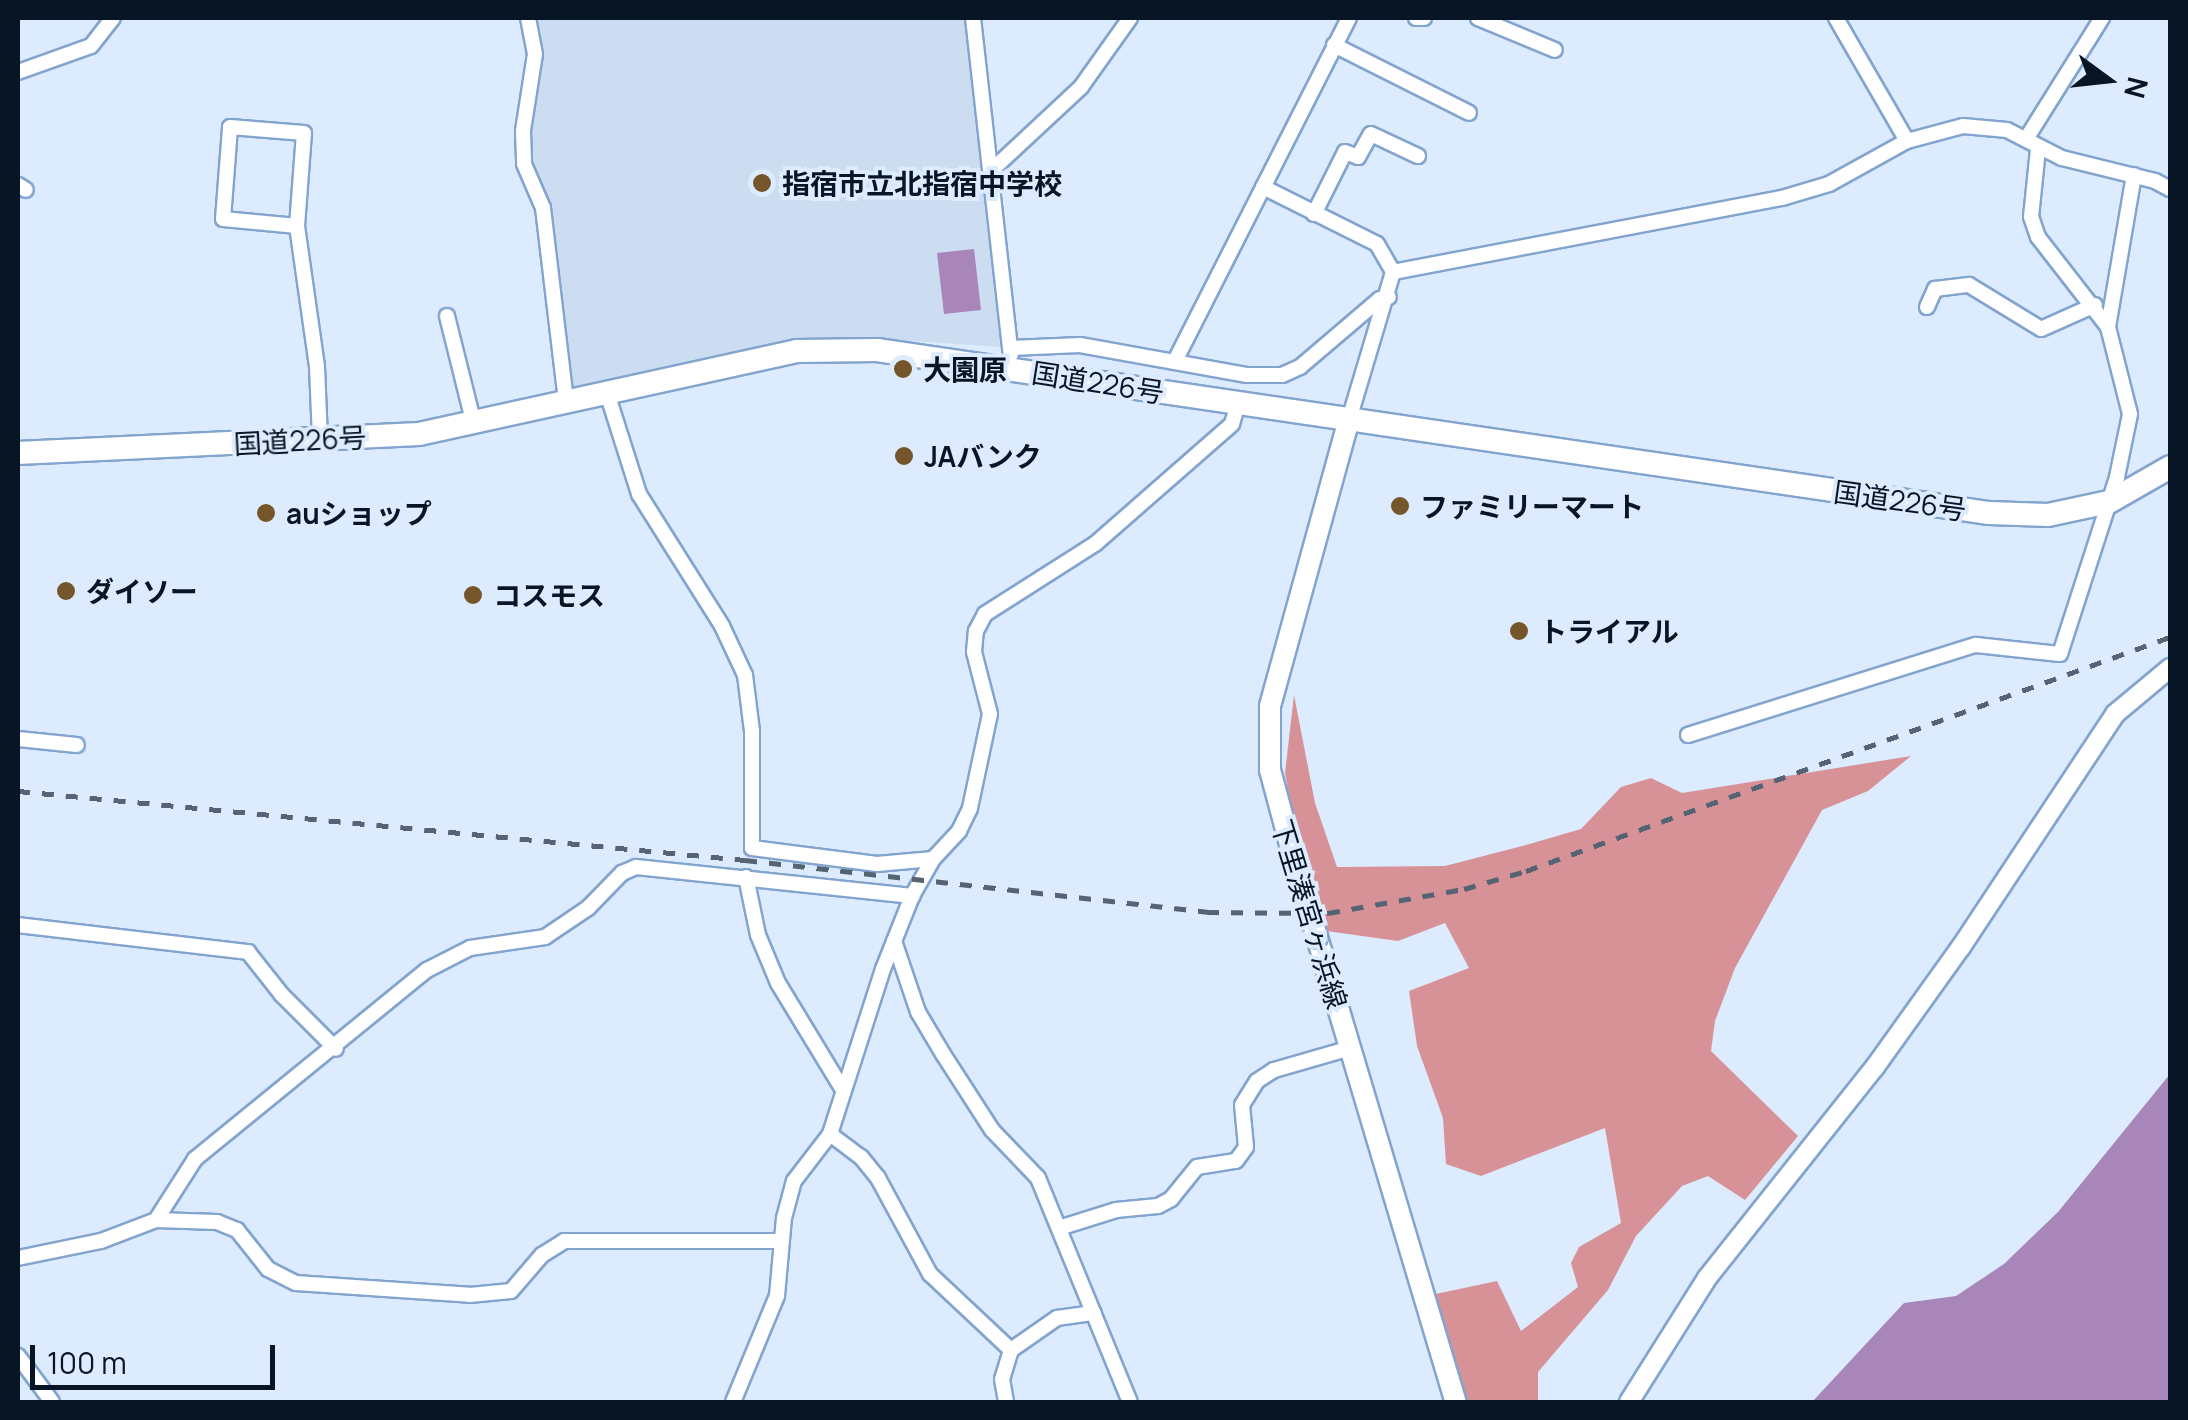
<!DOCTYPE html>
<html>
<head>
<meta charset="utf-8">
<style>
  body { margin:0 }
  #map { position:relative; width:2188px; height:1420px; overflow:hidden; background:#dcebfd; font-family:Manrope,"Noto Sans JP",sans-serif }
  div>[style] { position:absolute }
  .built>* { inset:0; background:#ccddf1 }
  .forest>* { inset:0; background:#d79298 }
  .water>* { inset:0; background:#a886ba }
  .roads { filter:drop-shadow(2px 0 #82a4ce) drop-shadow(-2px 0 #82a4ce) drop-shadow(0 2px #82a4ce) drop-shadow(0 -2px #82a4ce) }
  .minor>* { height:14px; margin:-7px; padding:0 7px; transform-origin:7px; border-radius:7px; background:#fff }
  .tertiary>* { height:18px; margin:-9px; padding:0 9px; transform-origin:9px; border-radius:9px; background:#fff }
  .secondary>* { height:20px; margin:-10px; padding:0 10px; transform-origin:10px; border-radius:10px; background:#fff }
  .trunk>* { height:22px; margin:-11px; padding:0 11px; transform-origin:11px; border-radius:11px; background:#fff }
  .rail>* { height:5px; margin-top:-2.5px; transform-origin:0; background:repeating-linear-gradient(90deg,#556373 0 12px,transparent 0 24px) }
  .bridges { filter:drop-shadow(2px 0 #82a4ce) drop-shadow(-2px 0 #82a4ce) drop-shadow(0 2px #82a4ce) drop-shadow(0 -2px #82a4ce) }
  .secondary-bridge>* { height:20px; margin:-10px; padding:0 10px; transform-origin:10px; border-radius:10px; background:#fff }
  .dots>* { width:28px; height:28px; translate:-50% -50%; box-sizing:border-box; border:5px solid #dcebfd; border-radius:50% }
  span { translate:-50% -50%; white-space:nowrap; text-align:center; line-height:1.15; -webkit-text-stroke:8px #dcebfd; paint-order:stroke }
  .poi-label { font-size:28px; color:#081524; font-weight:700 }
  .left { translate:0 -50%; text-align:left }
  .street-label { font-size:28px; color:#081524 }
  .frame { position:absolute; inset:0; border:20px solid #081524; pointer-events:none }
  .north { position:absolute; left:2058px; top:30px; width:100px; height:100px; -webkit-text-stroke:8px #dcebfd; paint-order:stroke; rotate:105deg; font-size:28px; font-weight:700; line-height:40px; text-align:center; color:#081524 }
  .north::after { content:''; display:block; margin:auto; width:35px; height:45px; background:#081524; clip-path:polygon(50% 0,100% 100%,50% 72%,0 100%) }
  .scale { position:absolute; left:30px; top:1345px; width:245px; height:45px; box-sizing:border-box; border:5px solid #081524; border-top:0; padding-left:12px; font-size:30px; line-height:35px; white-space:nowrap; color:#081524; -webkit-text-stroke:8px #dcebfd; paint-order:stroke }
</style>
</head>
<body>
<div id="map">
  <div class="built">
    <div style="clip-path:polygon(534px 18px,967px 18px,1002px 347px,852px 337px,768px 344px,572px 392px,548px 206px,529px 160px,527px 139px)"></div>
  </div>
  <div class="forest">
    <div style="clip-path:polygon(1294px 695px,1315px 803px,1337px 867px,1445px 866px,1526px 845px,1581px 829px,1621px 787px,1651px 778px,1682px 793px,1911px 756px,1868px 791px,1822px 810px,1735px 968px,1715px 1021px,1711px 1051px,1798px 1136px,1745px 1200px,1708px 1176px,1682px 1186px,1636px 1236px,1608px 1290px,1538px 1372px,1538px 1402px,1461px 1402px,1431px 1295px,1497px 1281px,1521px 1331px,1578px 1287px,1571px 1263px,1579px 1247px,1621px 1223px,1605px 1128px,1481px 1176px,1446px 1164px,1443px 1118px,1417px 1046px,1409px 991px,1469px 968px,1445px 923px,1398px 941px,1312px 929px,1285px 773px)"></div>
  </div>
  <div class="water">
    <div style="clip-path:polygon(974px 249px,981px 310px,944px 314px,937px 253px)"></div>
    <div style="clip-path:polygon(2170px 1074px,2170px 1402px,1812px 1402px,1904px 1303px,1956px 1296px,2004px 1264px,2058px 1212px)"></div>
  </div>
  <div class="roads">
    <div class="minor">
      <div style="left:528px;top:18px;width:37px;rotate:79deg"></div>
      <div style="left:535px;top:54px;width:78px;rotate:98.9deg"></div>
      <div style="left:523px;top:131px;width:33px;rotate:88deg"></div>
      <div style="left:524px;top:164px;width:48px;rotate:66.6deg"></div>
      <div style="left:543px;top:208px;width:195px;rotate:83.2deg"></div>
      <div style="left:973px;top:18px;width:339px;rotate:83.6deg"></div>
      <div style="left:1416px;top:18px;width:8px"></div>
      <div style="left:1478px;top:18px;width:83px;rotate:22.6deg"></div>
      <div style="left:1836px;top:18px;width:142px;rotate:60deg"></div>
      <div style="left:1334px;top:45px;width:151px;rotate:26.7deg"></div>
      <div style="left:18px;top:72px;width:77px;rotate:-19.6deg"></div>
      <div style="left:91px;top:46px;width:36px;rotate:-52deg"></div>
      <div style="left:2026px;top:139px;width:143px;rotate:-57.9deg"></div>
      <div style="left:992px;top:170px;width:122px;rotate:-43deg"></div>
      <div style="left:1081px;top:87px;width:85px;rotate:-54.6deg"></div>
      <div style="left:18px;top:185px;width:9px;rotate:32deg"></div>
      <div style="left:1263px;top:187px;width:127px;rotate:26.6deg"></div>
      <div style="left:1377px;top:244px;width:32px;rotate:60deg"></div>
      <div style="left:1393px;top:272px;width:154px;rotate:106.6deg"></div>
      <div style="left:1314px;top:214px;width:69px;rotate:-63.4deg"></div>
      <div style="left:1345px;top:152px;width:14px;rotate:21deg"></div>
      <div style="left:1358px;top:157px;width:26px;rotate:-61deg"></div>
      <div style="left:1371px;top:134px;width:52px;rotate:25.1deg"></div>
      <div style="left:297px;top:226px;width:74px;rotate:-174.6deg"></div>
      <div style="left:223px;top:219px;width:92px;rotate:-85.6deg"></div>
      <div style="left:230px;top:127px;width:74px;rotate:4.6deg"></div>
      <div style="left:304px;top:133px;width:93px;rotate:94.3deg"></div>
      <div style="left:297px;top:226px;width:142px;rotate:81.9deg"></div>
      <div style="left:317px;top:367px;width:73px;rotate:87.6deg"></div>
      <div style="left:1393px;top:272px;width:396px;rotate:-10.8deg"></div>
      <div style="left:1782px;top:198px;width:49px;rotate:-16.6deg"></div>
      <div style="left:1829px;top:184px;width:89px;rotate:-28.9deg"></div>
      <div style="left:1907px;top:141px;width:58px;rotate:-15deg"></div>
      <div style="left:1963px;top:126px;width:44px;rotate:5.2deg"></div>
      <div style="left:2007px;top:130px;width:62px;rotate:27deg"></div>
      <div style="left:2062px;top:158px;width:96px;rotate:13.9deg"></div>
      <div style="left:2155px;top:181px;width:17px;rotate:28deg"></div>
      <div style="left:1927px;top:307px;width:20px;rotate:-66deg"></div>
      <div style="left:1935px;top:289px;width:34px;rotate:-7deg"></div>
      <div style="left:1969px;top:285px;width:84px;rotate:31.4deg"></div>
      <div style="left:2041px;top:329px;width:59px;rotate:-24deg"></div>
      <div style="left:447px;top:316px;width:111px;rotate:76deg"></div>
      <div style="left:2108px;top:327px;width:154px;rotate:-80.3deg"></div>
      <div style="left:1011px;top:348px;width:69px;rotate:-2.5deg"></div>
      <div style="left:1080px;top:345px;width:170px;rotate:10.2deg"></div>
      <div style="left:1247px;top:375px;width:35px"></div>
      <div style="left:1282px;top:375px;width:20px;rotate:-24deg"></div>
      <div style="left:1300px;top:367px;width:105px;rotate:-40.4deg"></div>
      <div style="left:1380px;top:299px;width:9px;rotate:-13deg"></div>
      <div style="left:1175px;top:361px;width:385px;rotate:-63.1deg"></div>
      <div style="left:607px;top:393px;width:106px;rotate:72.4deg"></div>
      <div style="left:639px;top:494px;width:156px;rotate:57.8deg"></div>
      <div style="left:722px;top:626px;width:54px;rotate:64.9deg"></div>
      <div style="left:745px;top:675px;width:56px;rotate:82.9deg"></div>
      <div style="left:752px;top:731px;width:117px;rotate:90deg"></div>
      <div style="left:752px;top:848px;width:126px;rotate:7.3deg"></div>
      <div style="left:877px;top:864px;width:56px;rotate:-5.1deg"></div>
      <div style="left:1688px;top:735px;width:302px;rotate:-17.4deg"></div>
      <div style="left:1976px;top:645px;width:84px;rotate:6.1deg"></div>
      <div style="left:2060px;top:654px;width:186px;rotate:-72.1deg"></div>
      <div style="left:2117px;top:477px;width:64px;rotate:-78.3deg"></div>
      <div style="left:2130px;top:414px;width:90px;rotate:-104.2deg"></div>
      <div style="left:2108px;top:327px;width:114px;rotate:-127.9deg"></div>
      <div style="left:2038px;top:237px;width:21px;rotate:-109deg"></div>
      <div style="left:2031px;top:217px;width:68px;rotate:-84.1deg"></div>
      <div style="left:18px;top:739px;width:59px;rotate:5.8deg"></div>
      <div style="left:746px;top:877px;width:59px;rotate:78.3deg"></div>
      <div style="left:758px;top:935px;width:52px;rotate:67.4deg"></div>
      <div style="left:778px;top:983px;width:125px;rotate:58.7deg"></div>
      <div style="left:18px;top:925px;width:232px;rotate:6.7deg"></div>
      <div style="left:248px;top:952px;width:55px;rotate:51.7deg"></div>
      <div style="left:282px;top:995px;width:76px;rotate:45deg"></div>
      <div style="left:894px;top:941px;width:75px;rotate:71.3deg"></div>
      <div style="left:918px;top:1012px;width:49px;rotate:59.2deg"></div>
      <div style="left:943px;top:1054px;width:90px;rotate:57.2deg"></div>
      <div style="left:992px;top:1130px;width:66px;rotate:46.2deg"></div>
      <div style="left:1038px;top:1178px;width:242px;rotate:67.7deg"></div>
      <div style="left:830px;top:1134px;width:39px;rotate:37deg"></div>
      <div style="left:861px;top:1157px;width:27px;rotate:51deg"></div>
      <div style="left:878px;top:1178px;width:109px;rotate:61.6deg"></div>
      <div style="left:930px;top:1274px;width:111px;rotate:43.2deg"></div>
      <div style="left:1011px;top:1350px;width:30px;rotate:107deg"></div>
      <div style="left:1002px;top:1379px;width:23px;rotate:80deg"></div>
      <div style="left:156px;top:1220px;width:72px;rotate:-57.4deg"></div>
      <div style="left:195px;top:1159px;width:299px;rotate:-39.2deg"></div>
      <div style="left:427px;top:970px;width:48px;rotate:-27.1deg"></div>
      <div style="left:470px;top:948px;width:76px;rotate:-8.3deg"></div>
      <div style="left:545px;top:937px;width:52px;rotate:-34deg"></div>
      <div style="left:588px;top:908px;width:49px;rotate:-45.8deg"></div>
      <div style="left:622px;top:873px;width:15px;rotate:-23deg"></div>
      <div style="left:636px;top:867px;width:278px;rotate:6deg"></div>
      <div style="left:1059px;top:1228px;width:60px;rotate:-17.5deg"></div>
      <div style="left:1116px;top:1210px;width:42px;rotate:-5.4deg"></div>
      <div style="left:1158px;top:1206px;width:15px;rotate:-28deg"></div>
      <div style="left:1171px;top:1199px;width:41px;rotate:-50.9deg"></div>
      <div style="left:1197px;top:1167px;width:39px;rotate:-9deg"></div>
      <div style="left:1236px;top:1161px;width:17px;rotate:-54deg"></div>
      <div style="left:1246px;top:1147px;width:42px;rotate:-95.4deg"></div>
      <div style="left:1242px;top:1105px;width:28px;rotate:-58deg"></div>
      <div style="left:1257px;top:1081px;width:20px;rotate:-33deg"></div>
      <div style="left:1274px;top:1070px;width:79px;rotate:-16.1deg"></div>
      <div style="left:18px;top:1258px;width:85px;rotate:-11.6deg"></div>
      <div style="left:101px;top:1241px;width:59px;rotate:-20.9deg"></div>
      <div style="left:156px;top:1220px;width:61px;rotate:1.9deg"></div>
      <div style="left:217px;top:1222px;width:22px;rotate:22deg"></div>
      <div style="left:237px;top:1230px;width:50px;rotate:51.5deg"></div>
      <div style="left:268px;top:1269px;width:31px;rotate:27deg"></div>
      <div style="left:296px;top:1283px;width:174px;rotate:3.9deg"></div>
      <div style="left:470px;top:1295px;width:41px;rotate:-5.6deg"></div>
      <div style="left:511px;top:1291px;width:48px;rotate:-49.3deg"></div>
      <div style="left:542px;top:1255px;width:26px;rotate:-32deg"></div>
      <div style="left:564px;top:1241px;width:218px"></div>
      <div style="left:1011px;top:1350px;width:56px;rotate:-34.8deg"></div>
      <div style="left:1057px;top:1318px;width:37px;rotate:-8deg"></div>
      <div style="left:18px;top:1356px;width:57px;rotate:53.5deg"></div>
      <div style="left:733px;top:1402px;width:115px;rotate:-67.5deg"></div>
      <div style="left:777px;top:1296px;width:78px;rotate:-84.9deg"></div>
      <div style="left:784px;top:1218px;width:38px;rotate:-75deg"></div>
      <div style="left:794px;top:1181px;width:59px;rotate:-52.5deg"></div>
      <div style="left:830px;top:1134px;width:173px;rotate:-72.2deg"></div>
      <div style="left:883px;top:969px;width:79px;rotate:-68.3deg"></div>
      <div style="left:912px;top:896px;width:43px;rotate:-60.4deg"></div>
      <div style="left:933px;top:859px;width:38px;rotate:-47deg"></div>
      <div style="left:959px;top:831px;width:25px;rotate:-64deg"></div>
      <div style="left:970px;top:808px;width:96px;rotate:-78deg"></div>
      <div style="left:990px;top:714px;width:64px;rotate:-104.5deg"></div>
      <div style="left:974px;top:652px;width:21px;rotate:-85deg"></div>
      <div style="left:976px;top:631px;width:19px;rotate:-62deg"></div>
      <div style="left:985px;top:614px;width:130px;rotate:-32.5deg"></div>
      <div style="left:1095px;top:544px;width:182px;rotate:-41.2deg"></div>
      <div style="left:1232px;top:424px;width:22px;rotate:-74deg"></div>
    </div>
    <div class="tertiary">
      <div style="left:1629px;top:1402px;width:146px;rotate:-57.8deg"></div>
      <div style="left:1707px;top:1278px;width:270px;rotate:-51.5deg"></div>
      <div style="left:1875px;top:1067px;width:148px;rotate:-54.4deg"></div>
      <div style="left:1961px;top:947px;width:279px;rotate:-56.5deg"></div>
      <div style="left:2115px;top:714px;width:72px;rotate:-39.9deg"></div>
    </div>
    <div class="secondary">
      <div style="left:1292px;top:852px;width:85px;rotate:-105deg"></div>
      <div style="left:1270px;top:770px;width:64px;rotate:-90deg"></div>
      <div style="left:1270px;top:706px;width:297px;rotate:-74.6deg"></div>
      <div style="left:1317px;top:937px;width:485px;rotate:73.4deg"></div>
    </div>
    <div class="trunk">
      <div style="left:18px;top:453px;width:401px;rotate:-2.7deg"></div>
      <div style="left:419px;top:434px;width:387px;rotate:-12.4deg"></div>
      <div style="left:797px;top:351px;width:80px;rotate:-0.7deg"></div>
      <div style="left:877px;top:350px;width:1124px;rotate:8.34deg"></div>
      <div style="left:1989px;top:513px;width:59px;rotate:1.9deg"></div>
      <div style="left:2048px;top:515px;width:62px;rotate:-12deg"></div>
      <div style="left:2109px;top:502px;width:70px;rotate:-29.8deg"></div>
    </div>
  </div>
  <div class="rail">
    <div style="left:18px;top:791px;width:730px;rotate:5.42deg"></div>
    <div style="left:745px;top:860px;width:465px;rotate:6.4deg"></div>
    <div style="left:1207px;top:912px;width:121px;rotate:0.5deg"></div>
    <div style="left:1328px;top:913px;width:138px;rotate:-10deg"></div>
    <div style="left:1464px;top:889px;width:65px;rotate:-16.2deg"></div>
    <div style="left:1526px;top:871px;width:685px;rotate:-19.97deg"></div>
  </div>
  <div class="bridges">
    <div class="secondary-bridge">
      <div style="left:1292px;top:852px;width:89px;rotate:73.6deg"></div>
    </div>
  </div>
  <div class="dots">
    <div style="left:762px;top:183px;background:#75562b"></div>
    <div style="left:903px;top:369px;background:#75562b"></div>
    <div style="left:904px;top:456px;background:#75562b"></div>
    <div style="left:1400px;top:506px;background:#75562b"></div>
    <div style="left:266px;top:513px;background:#75562b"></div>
    <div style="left:66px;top:591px;background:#75562b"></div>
    <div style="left:473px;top:595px;background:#75562b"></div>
    <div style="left:1519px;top:631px;background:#75562b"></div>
  </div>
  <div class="poi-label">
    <span class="left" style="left:782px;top:183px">指宿市立北指宿中学校</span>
    <span class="left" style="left:923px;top:369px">大園原</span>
    <span class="left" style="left:924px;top:456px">JAバンク</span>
    <span class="left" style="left:1420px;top:506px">ファミリーマート</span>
    <span class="left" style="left:286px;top:513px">auショップ</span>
    <span class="left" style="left:86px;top:591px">ダイソー</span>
    <span class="left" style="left:493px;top:595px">コスモス</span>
    <span class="left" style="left:1539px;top:631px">トライアル</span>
  </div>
  <div class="street-label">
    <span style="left:1098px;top:382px;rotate:9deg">国道226号</span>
    <span style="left:300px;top:440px;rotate:-3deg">国道226号</span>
    <span style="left:1900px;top:500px;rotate:8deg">国道226号</span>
    <span style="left:1310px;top:914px;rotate:73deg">下里湊宮ヶ浜線</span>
  </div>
  <div class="frame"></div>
  <div class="north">N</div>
  <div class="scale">100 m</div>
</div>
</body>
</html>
